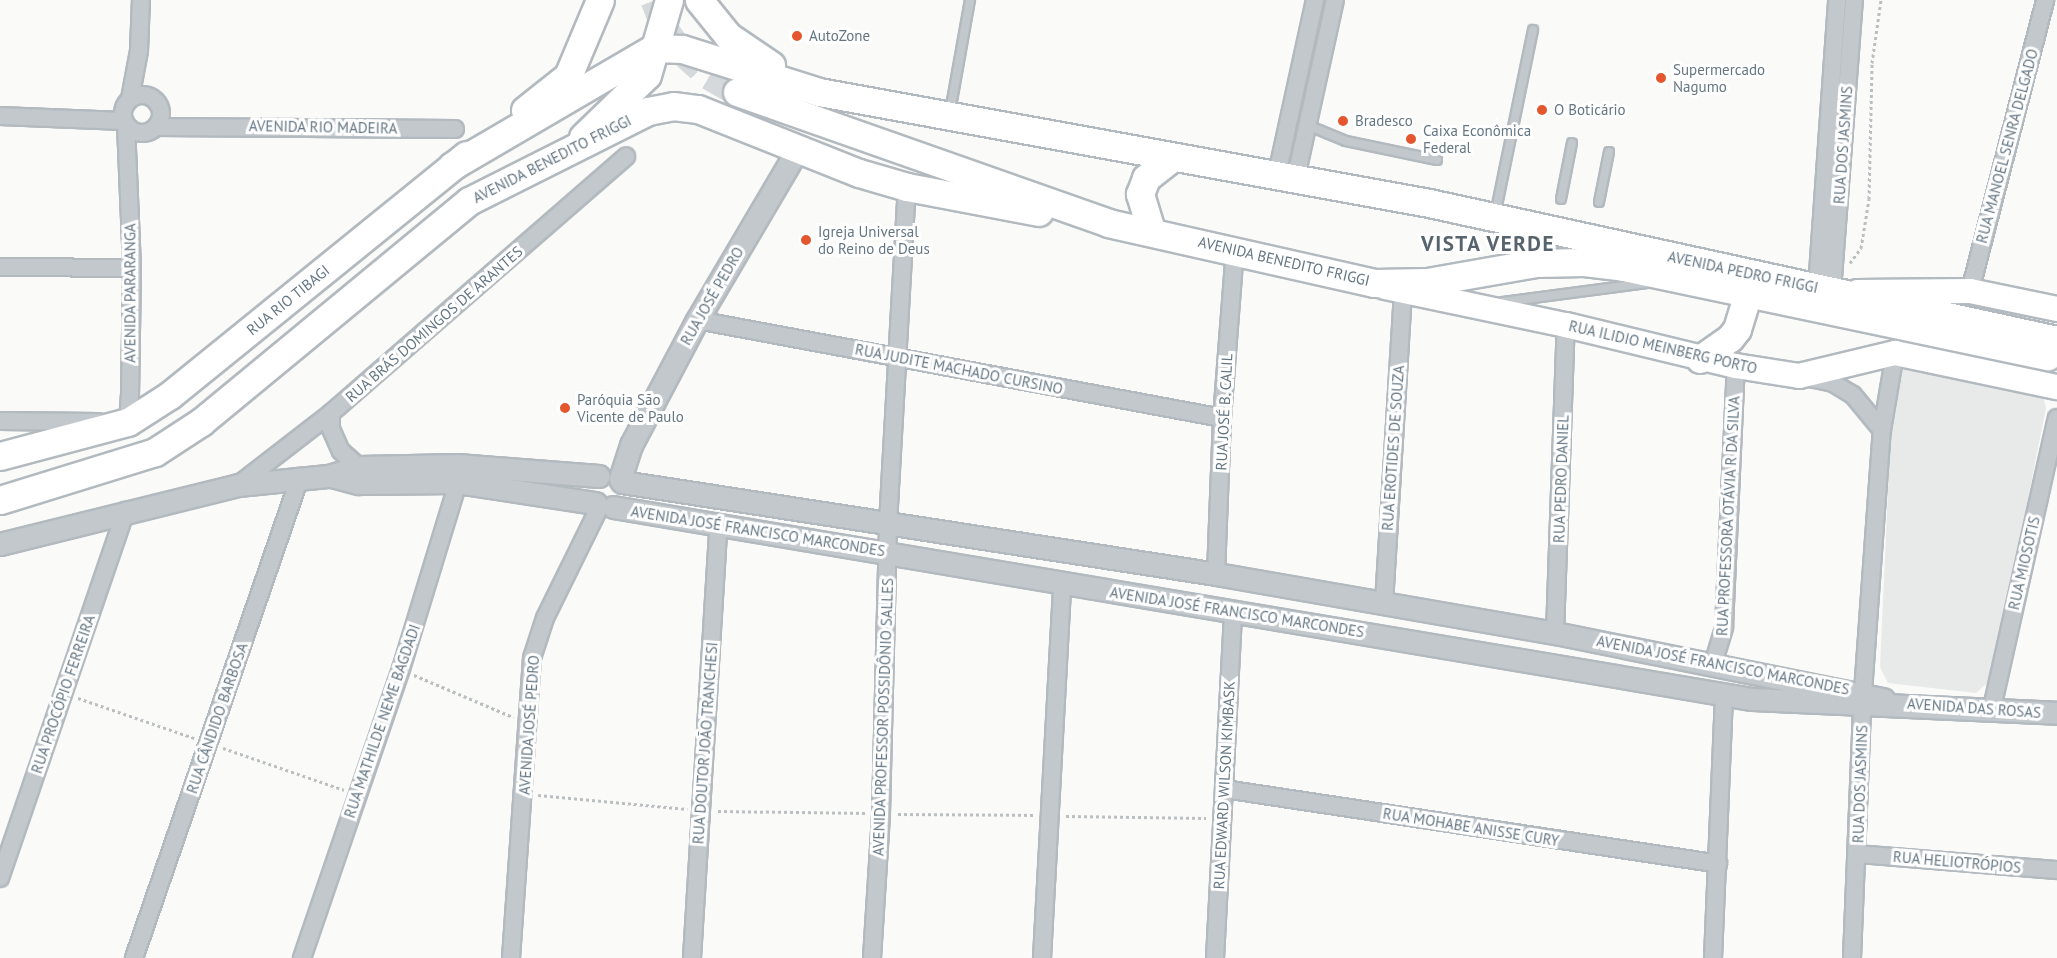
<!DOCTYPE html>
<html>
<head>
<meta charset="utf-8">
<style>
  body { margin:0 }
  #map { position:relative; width:2057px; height:958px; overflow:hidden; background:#fafaf8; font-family:"PT Sans",sans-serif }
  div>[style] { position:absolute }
  .built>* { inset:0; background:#e8e9e9 }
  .primary-tunnel>* { height:27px; margin-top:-13.5px; transform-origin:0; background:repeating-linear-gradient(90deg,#d5d9db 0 27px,transparent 0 41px) }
  .path>* { height:3px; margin-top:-1.5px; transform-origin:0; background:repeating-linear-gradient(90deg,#bbbfc2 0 3px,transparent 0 6px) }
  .roads { filter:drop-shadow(2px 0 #b3babf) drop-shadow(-2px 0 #b3babf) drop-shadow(0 2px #b3babf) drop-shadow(0 -2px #b3babf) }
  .service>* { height:8px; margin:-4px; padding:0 4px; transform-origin:4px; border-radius:4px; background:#c3c8cc }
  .minor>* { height:16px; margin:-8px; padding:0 8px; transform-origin:8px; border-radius:8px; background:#c3c8cc }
  .minor>.ring { margin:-8px; padding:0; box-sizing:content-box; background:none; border:16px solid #c3c8cc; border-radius:50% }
  .tertiary>* { height:21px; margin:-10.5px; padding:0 10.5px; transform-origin:10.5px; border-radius:10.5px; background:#c3c8cc }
  .secondary>* { height:24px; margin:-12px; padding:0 12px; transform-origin:12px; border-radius:12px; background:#fff }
  .primary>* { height:27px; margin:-13.5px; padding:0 13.5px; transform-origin:13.5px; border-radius:13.5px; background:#fff }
  .dots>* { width:16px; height:16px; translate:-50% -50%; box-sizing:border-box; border:3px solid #fff; border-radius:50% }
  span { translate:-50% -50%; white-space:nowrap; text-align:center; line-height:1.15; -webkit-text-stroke:6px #fff; paint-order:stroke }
  .poi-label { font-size:15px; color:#657683 }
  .left { translate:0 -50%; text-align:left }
  .street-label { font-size:15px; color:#657683 }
  .district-label { font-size:21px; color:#57646e; font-weight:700; letter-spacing:1.5px }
</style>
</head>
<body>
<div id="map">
  <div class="built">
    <div style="clip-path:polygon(1906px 367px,2043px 396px,2046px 408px,1992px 679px,1976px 693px,1888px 683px,1880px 667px,1893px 381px)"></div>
  </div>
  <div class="primary-tunnel">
    <div style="left:654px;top:0;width:31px;rotate:69deg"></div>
    <div style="left:665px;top:29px;width:26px;rotate:54deg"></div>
    <div style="left:680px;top:50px;width:39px;rotate:42deg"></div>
    <div style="left:709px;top:76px;width:32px;rotate:30deg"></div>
  </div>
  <div class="path">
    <div style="left:1850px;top:263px;width:19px;rotate:-54deg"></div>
    <div style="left:1861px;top:248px;width:50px;rotate:-80.7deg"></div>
    <div style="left:1869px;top:199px;width:136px;rotate:-88.7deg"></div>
    <div style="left:1872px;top:63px;width:64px;rotate:-81.9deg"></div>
    <div style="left:414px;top:675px;width:108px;rotate:23deg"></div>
    <div style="left:78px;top:698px;width:123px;rotate:19deg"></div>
    <div style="left:223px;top:748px;width:128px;rotate:19.1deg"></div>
    <div style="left:538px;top:795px;width:150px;rotate:5.4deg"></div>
    <div style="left:718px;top:811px;width:149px;rotate:0.8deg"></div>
    <div style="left:898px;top:814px;width:137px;rotate:0.4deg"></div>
    <div style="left:1066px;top:816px;width:140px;rotate:0.8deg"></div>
  </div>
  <div class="roads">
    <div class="service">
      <div style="left:950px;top:112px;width:114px;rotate:-79.9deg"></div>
      <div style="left:1307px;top:125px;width:42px;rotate:22.3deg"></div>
      <div style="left:1346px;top:141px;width:93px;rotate:11.8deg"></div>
      <div style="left:1561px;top:199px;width:57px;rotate:-78.9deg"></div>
      <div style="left:1599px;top:202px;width:51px;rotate:-78.7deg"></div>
      <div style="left:1495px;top:215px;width:189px;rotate:-78.4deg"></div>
      <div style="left:1503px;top:302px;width:145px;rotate:-7.5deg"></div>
    </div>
    <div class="minor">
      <div class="ring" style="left:123px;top:95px;width:22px;height:22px"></div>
      <div style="left:130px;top:99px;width:49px;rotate:-79.4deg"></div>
      <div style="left:139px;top:51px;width:51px;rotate:-87.8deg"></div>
      <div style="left:0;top:116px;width:123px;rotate:2.3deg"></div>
      <div style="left:157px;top:127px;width:298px;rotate:0.4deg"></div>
      <div style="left:1277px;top:174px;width:178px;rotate:-77.7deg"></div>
      <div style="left:1296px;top:177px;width:181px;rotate:-77.6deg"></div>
      <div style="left:0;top:267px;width:132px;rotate:0.4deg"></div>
      <div style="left:1817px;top:288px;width:289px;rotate:-86deg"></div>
      <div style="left:1832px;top:291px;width:292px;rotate:-85.7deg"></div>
      <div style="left:1970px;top:291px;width:301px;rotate:-75.5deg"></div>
      <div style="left:697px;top:320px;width:534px;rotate:10.57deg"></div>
      <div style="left:1805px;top:377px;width:29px;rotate:12deg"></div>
      <div style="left:1833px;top:383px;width:23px;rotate:31deg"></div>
      <div style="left:1853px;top:395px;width:45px;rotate:50.4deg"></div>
      <div style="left:331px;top:413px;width:16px;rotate:90deg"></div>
      <div style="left:331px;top:429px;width:24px;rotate:66deg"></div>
      <div style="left:341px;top:451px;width:24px;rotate:42deg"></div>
      <div style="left:0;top:421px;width:98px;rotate:0.6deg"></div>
      <div style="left:124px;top:422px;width:4px"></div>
      <div style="left:128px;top:422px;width:26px;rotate:-86deg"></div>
      <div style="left:130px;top:396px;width:128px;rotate:-89.1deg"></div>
      <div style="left:132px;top:268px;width:142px;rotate:-92.4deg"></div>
      <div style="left:238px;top:485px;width:118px;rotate:-37.7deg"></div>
      <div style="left:331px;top:413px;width:391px;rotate:-41deg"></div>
      <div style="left:1216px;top:574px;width:156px;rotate:-87.8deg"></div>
      <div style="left:1222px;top:418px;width:169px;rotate:-85.6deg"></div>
      <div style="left:1384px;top:603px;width:311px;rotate:-86.5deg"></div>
      <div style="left:1555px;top:633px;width:308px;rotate:-88deg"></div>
      <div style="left:1713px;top:664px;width:39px;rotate:-73deg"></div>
      <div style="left:1724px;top:627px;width:261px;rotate:-87.4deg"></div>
      <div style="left:1992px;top:708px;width:297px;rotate:-77.4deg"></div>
      <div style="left:1224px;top:789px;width:500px;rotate:8.6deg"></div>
      <div style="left:1858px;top:854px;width:200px;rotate:4.6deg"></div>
      <div style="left:0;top:878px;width:388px;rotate:-71.1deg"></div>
      <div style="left:134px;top:958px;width:509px;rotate:-70.96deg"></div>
      <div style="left:302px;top:958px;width:305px;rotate:-71.1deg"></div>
      <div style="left:401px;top:669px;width:195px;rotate:-73deg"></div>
      <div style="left:511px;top:958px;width:301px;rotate:-86deg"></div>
      <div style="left:532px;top:658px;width:42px;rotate:-72deg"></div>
      <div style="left:545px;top:618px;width:125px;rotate:-63.8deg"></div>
      <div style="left:692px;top:958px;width:432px;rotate:-86.5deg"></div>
      <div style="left:872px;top:958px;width:145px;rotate:-86.4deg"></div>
      <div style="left:881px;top:813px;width:289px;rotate:-88.6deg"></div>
      <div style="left:888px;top:524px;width:338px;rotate:-86.8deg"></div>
      <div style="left:1042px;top:958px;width:376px;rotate:-86.9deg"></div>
      <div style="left:1215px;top:958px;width:346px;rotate:-87deg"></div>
      <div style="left:1713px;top:958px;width:264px;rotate:-87.6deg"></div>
      <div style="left:1852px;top:958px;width:252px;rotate:-87.7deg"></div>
      <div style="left:1862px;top:706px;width:277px;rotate:-85.9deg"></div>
      <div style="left:1882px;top:430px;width:78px;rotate:-80.4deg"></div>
    </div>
    <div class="tertiary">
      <div style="left:332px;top:476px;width:28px;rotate:15deg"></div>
      <div style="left:359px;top:483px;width:99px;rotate:-0.6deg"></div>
      <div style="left:458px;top:482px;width:139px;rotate:8.7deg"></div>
      <div style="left:620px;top:479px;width:36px;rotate:-72deg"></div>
      <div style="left:631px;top:445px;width:141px;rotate:-62.2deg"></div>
      <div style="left:697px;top:320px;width:197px;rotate:-59.5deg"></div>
      <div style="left:622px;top:482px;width:601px;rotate:8.8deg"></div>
      <div style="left:1216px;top:574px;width:344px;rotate:9.9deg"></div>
      <div style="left:1555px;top:633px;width:335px;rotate:11.4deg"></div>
      <div style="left:613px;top:507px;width:1155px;rotate:9.57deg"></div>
      <div style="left:1752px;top:699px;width:305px;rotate:2.6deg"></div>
      <div style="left:0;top:544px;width:245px;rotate:-13.9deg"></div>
      <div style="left:238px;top:485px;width:90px;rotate:-5.7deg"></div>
      <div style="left:328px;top:476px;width:32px;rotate:-16deg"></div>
      <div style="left:359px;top:467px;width:99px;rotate:-1.2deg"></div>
      <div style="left:458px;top:465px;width:141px;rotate:4.5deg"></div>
    </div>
    <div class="secondary">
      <div style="left:1385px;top:287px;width:185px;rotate:11.9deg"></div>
      <div style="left:1566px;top:325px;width:175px;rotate:13.6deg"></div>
      <div style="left:1736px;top:366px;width:64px;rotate:9deg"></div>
      <div style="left:1799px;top:376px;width:99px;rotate:-13.5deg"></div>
      <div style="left:1895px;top:353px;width:166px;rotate:11.9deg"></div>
      <div style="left:1857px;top:292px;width:113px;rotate:-0.5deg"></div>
      <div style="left:1970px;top:291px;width:89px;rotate:11.7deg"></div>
    </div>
    <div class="primary">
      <div style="left:699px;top:0;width:46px;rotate:51.1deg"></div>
      <div style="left:728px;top:36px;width:52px;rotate:34deg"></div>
      <div style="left:737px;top:92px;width:393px;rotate:19.4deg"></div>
      <div style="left:1108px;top:223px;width:273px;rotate:12.7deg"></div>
      <div style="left:1374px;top:283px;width:53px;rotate:-1.1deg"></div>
      <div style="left:1427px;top:282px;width:111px;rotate:-9.9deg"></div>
      <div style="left:1536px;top:263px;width:48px;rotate:-1.2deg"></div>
      <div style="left:1584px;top:262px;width:40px;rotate:7.1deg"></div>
      <div style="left:1624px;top:267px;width:433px;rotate:11.9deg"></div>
      <div style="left:525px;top:110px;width:55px;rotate:-38.3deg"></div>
      <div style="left:568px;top:76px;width:82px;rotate:-67.2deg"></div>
      <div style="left:583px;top:137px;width:89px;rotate:-44.1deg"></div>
      <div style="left:647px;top:75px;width:78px;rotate:-73.7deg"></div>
      <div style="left:452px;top:166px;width:234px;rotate:-30.3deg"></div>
      <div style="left:654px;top:48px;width:28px;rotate:2deg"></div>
      <div style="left:682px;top:49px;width:144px;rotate:17.4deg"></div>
      <div style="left:819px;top:92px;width:620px;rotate:10.31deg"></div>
      <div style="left:1429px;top:203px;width:643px;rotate:12.31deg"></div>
      <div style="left:1151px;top:230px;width:38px;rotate:-107deg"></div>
      <div style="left:1140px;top:194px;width:17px;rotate:-69deg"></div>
      <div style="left:1146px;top:178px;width:34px;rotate:-38deg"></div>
      <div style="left:1700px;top:359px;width:37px;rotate:-35deg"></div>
      <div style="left:1730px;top:338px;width:11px;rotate:-52deg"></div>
      <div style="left:1737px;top:329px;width:28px;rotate:-73deg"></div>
      <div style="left:1745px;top:302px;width:26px;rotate:-101deg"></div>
      <div style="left:0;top:456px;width:132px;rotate:-14.9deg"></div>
      <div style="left:128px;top:422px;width:50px;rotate:-32.7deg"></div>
      <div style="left:170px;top:395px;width:381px;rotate:-39deg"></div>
      <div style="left:0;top:500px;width:162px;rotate:-17.2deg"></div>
      <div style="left:155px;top:452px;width:55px;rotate:-33.1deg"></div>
      <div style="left:201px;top:422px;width:347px;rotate:-39.5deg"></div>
      <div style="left:469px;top:201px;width:200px;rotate:-26.7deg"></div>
      <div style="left:648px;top:111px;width:25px;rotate:-11deg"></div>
      <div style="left:673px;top:106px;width:25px;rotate:7deg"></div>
      <div style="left:698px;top:109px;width:173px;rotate:21.7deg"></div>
      <div style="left:859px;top:173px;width:50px;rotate:16.3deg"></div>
      <div style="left:907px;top:187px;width:134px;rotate:10.7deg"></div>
    </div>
  </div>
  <div class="dots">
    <div style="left:797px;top:36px;background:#e4572e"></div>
    <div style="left:1661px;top:78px;background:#e4572e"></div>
    <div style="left:1542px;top:110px;background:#e4572e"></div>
    <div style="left:1343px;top:121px;background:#e4572e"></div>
    <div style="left:1411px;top:139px;background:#e4572e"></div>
    <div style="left:806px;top:240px;background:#e4572e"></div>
    <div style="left:565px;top:408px;background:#e4572e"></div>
  </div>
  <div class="poi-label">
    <span class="left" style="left:809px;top:36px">AutoZone</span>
    <span class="left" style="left:1673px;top:78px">Supermercado<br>Nagumo</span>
    <span class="left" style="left:1554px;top:110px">O Boticário</span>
    <span class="left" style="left:1355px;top:121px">Bradesco</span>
    <span class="left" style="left:1423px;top:139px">Caixa Econômica<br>Federal</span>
    <span class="left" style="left:818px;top:240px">Igreja Universal<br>do Reino de Deus</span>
    <span class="left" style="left:577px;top:408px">Paróquia São<br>Vicente de Paulo</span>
  </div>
  <div class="street-label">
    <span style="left:323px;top:127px;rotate:1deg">AVENIDA RIO MADEIRA</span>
    <span style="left:1843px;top:145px;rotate:-86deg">RUA DOS JASMINS</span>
    <span style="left:2007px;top:146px;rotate:-75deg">RUA MANOEL SENRA DELGADO</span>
    <span style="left:552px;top:159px;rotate:-27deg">AVENIDA BENEDITO FRIGGI</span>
    <span style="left:1284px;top:261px;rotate:13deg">AVENIDA BENEDITO FRIGGI</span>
    <span style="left:1743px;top:272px;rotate:12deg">AVENIDA PEDRO FRIGGI</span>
    <span style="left:130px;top:293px;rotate:-90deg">AVENIDA PARARANGA</span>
    <span style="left:712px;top:296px;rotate:-60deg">RUA JOSÉ PEDRO</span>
    <span style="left:288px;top:300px;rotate:-39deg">RUA RIO TIBAGI</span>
    <span style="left:434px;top:324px;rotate:-41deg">RUA BRÁS DOMINGOS DE ARANTES</span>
    <span style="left:1663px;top:347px;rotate:13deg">RUA ILIDIO MEINBERG PORTO</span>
    <span style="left:959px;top:369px;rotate:11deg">RUA JUDITE MACHADO CURSINO</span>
    <span style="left:1224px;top:412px;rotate:-87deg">RUA JOSÉ B. CALIL</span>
    <span style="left:1393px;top:448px;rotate:-86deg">RUA EROTIDES DE SOUZA</span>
    <span style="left:1561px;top:479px;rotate:-88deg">RUA PEDRO DANIEL</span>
    <span style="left:1728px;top:516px;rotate:-87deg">RUA PROFESSORA OTÁVIA R DA SILVA</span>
    <span style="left:758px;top:531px;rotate:9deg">AVENIDA JOSÉ FRANCISCO MARCONDES</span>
    <span style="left:2024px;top:563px;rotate:-77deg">RUA MIOSOTIS</span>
    <span style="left:1237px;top:612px;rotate:9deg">AVENIDA JOSÉ FRANCISCO MARCONDES</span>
    <span style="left:1723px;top:665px;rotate:11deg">AVENIDA JOSÉ FRANCISCO MARCONDES</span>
    <span style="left:63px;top:694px;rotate:-71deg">RUA PROCÓPIO FERREIRA</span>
    <span style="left:1974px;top:708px;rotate:4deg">AVENIDA DAS ROSAS</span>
    <span style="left:883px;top:717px;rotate:-88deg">AVENIDA PROFESSOR POSSIDÔNIO SALLES</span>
    <span style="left:217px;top:718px;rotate:-71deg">RUA CÂNDIDO BARBOSA</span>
    <span style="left:382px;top:721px;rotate:-71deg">RUA MATHILDE NEME BAGDADI</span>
    <span style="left:529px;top:725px;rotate:-86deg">AVENIDA JOSÉ PEDRO</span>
    <span style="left:705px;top:743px;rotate:-86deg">RUA DOUTOR JOÃO TRANCHESI</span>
    <span style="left:1860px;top:784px;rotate:-88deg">RUA DOS JASMINS</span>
    <span style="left:1224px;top:785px;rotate:-87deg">RUA EDWARD WILSON KIMBASK</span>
    <span style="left:1471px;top:827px;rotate:9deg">RUA MOHABE ANISSE CURY</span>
    <span style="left:1957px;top:862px;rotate:5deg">RUA HELIOTRÓPIOS</span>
  </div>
  <div class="district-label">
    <span style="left:1488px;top:244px">VISTA VERDE</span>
  </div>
</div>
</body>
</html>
